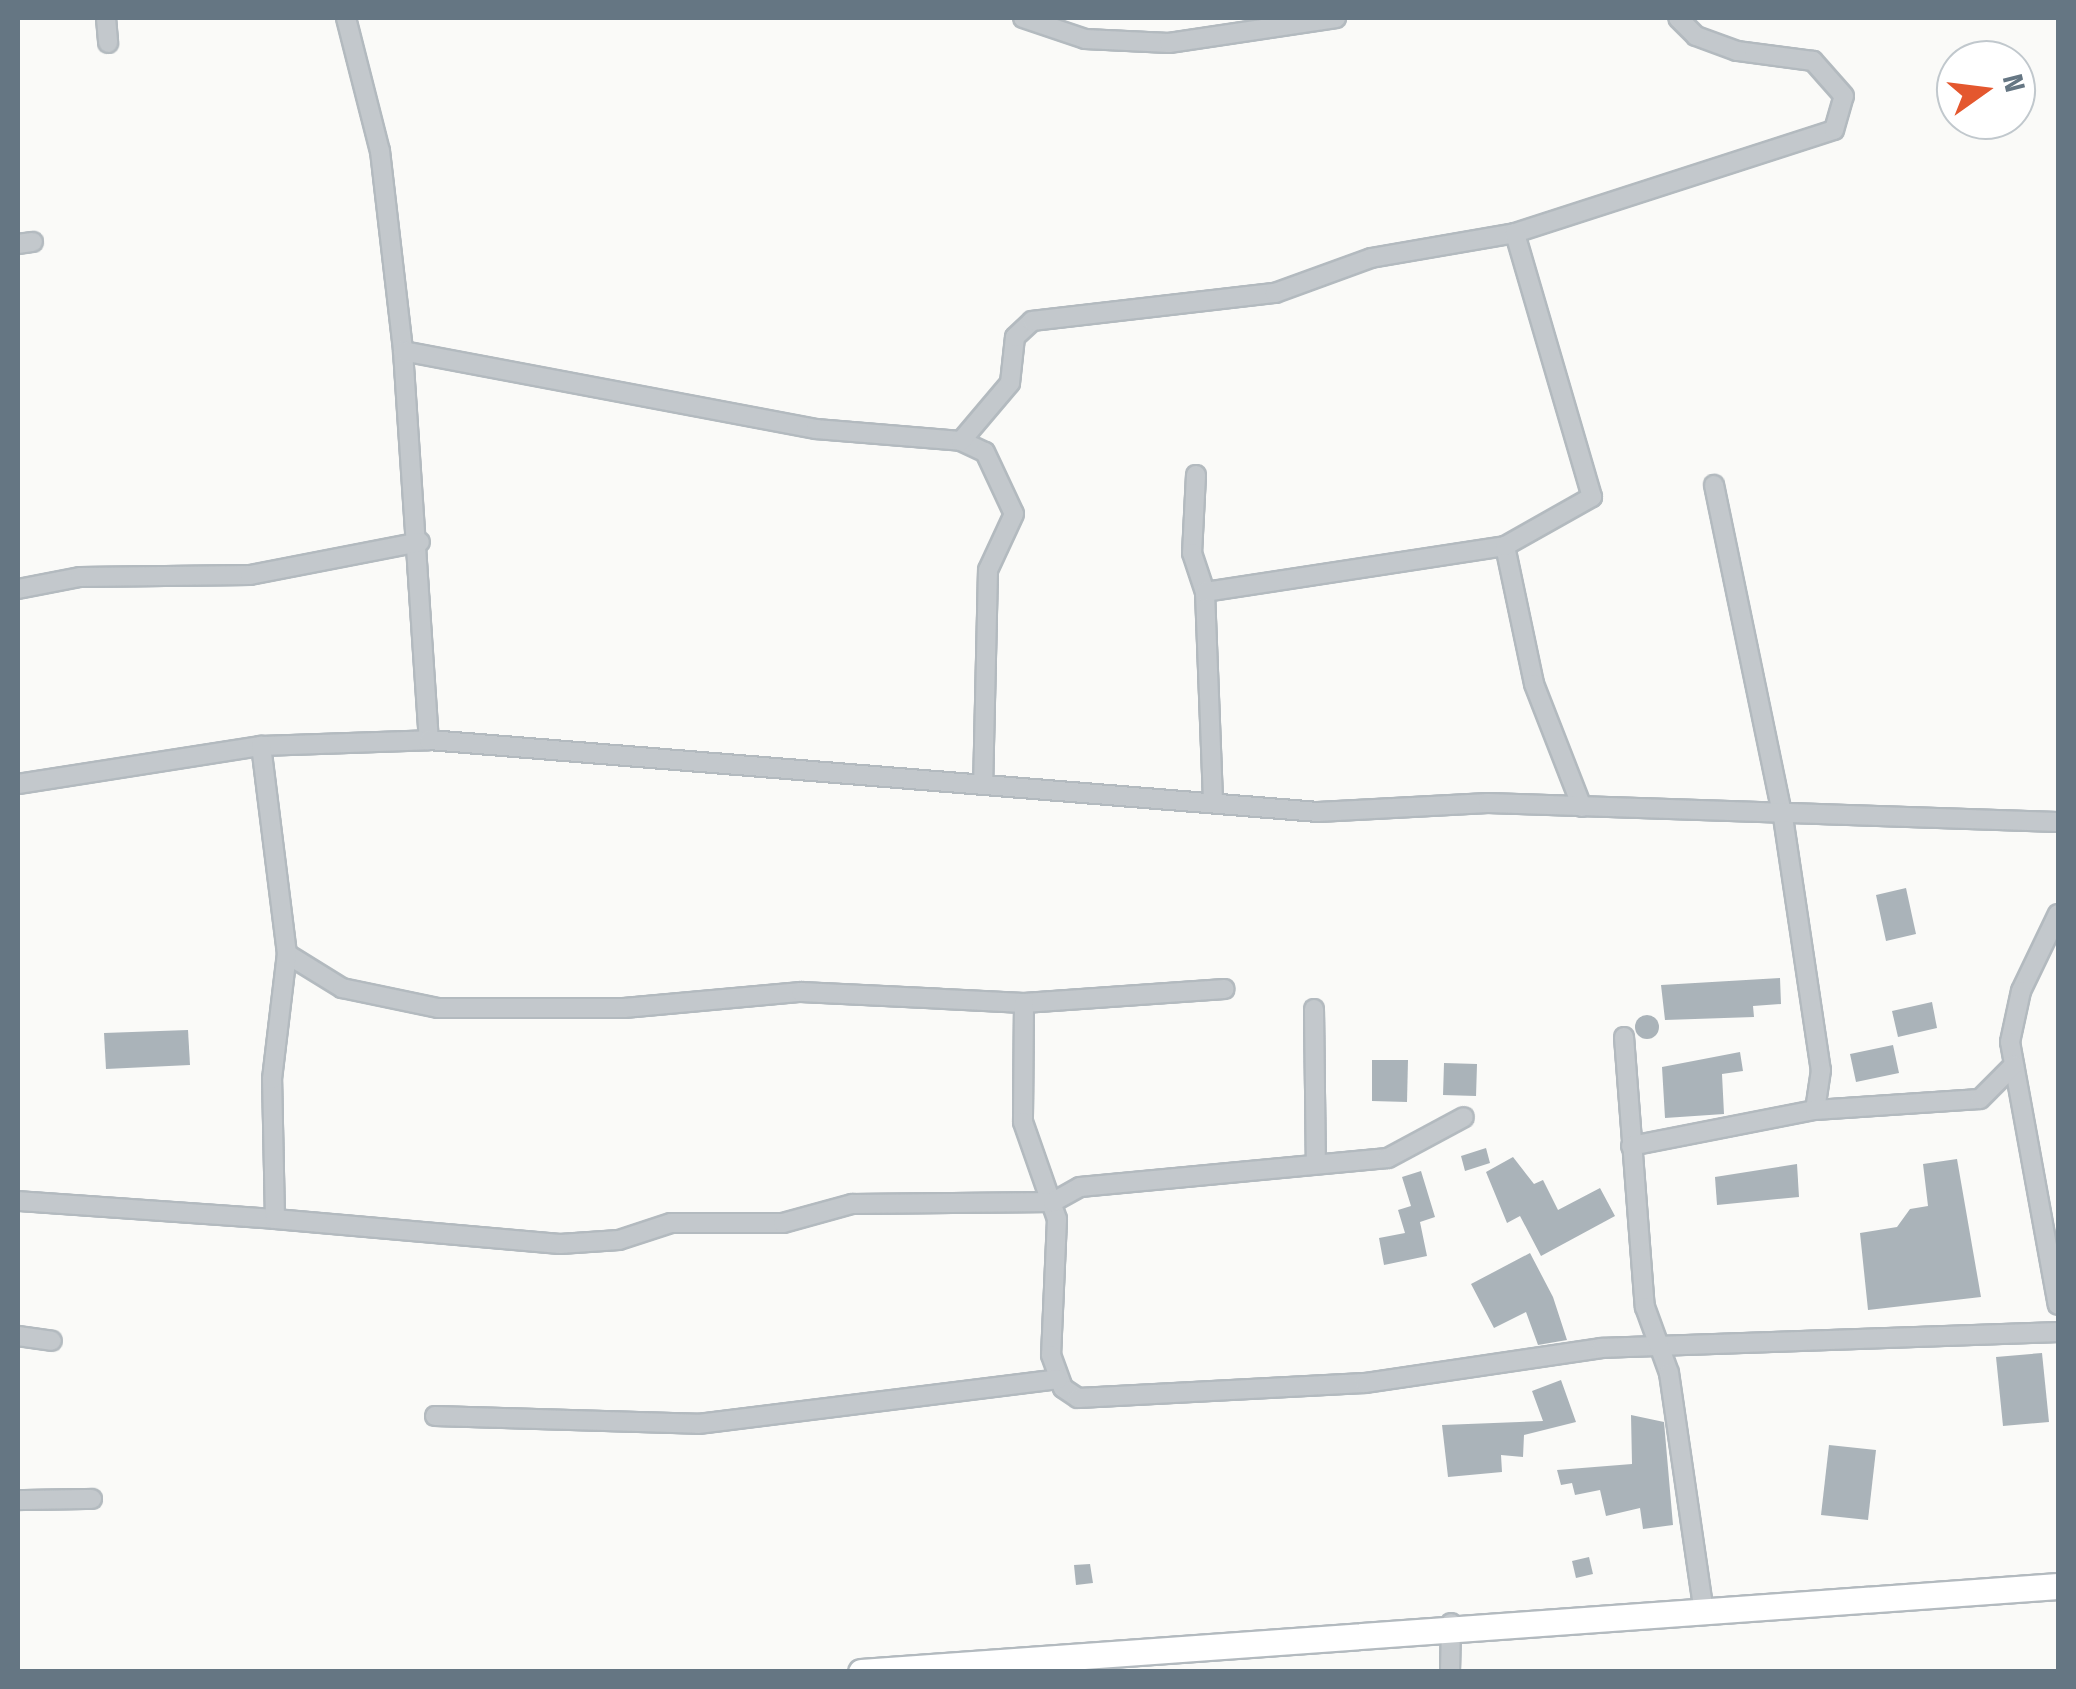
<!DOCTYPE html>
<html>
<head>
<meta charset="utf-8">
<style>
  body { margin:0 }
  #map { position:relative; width:2076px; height:1689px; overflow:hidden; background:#fafaf8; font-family:"Fira Sans Condensed",sans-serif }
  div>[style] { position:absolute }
  .building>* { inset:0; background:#aab3b9 }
  .round { border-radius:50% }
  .roads { filter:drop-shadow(2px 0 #b3babf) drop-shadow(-2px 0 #b3babf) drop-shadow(0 2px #b3babf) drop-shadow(0 -2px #b3babf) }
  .minor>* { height:18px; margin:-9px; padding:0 9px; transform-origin:9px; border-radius:9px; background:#c3c8cc }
  .secondary>* { height:25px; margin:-12.5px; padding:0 12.5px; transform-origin:12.5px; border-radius:12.5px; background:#fff }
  span { translate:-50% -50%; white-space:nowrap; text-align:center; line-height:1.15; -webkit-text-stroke:10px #fff; paint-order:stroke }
  .frame { position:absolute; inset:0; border:20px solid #657683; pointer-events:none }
  .north { position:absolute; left:1936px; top:40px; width:100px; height:100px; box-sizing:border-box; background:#fff; border:2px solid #c1c8cd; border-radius:50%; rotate:76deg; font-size:28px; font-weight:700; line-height:40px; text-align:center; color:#657683 }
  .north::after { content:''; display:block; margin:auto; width:35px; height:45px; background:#e4572e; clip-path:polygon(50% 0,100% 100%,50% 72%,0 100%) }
</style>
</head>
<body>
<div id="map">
  <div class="building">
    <div style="clip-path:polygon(1906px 888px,1916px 934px,1886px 941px,1876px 895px)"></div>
    <div style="clip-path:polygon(1780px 978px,1781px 1004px,1753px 1006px,1754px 1017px,1665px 1020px,1661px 985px)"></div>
    <div style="clip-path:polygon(1932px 1002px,1937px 1028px,1898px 1037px,1892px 1011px)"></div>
    <div class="round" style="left:1635px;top:1015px;width:24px;height:24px"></div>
    <div style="clip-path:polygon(188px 1030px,190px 1065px,106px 1069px,104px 1033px)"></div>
    <div style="clip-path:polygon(1893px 1045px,1899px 1073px,1856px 1082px,1850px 1054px)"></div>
    <div style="clip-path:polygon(1740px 1052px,1743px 1071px,1722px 1074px,1724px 1114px,1665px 1118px,1662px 1067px)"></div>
    <div style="clip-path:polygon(1372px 1060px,1408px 1060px,1407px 1102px,1372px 1101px)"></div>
    <div style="clip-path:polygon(1444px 1063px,1477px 1064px,1476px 1096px,1443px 1095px)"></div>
    <div style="clip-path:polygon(1486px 1148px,1490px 1163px,1465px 1171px,1461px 1156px)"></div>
    <div style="clip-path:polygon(1513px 1157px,1534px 1184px,1543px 1180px,1558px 1210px,1600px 1188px,1615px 1216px,1541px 1256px,1520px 1216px,1507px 1223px,1486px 1172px)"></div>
    <div style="clip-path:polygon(1957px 1159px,1981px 1297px,1868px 1310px,1860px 1233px,1897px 1227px,1910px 1209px,1928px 1206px,1923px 1164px)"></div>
    <div style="clip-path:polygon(1797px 1164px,1799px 1197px,1717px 1205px,1715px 1177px)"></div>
    <div style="clip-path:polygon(1421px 1171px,1435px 1217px,1420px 1222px,1427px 1256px,1384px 1265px,1379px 1238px,1405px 1233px,1398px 1210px,1411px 1206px,1402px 1177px)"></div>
    <div style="clip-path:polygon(1530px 1253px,1553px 1297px,1567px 1340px,1538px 1345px,1526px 1312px,1494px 1328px,1471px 1284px)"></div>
    <div style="clip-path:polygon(2042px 1353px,2049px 1422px,2003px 1426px,1996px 1357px)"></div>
    <div style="clip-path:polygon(1561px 1380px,1576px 1422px,1524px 1435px,1523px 1457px,1501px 1455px,1502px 1472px,1448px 1477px,1442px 1425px,1543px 1421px,1532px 1391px)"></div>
    <div style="clip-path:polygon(1631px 1415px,1664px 1422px,1673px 1525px,1643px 1529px,1640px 1508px,1606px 1516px,1600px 1490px,1575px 1495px,1572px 1483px,1561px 1485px,1557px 1470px,1632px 1464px)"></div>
    <div style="clip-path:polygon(1829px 1445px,1876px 1450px,1868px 1520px,1821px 1515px)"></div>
    <div style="clip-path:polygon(1589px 1557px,1593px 1574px,1576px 1578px,1572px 1561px)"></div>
    <div style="clip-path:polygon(1090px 1564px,1093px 1583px,1076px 1585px,1074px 1565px)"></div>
  </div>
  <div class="roads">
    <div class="minor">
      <div style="left:106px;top:18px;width:25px;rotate:85deg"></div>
      <div style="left:346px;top:18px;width:137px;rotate:75.7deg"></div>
      <div style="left:380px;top:151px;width:201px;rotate:83.4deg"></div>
      <div style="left:403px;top:351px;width:390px;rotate:86.2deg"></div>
      <div style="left:1023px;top:18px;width:65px;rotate:18.7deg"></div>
      <div style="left:1085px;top:39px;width:84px;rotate:2.7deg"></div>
      <div style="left:1169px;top:43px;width:169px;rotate:-8.5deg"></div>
      <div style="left:18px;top:244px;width:15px;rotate:-8deg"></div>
      <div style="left:403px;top:351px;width:420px;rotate:10.7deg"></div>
      <div style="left:816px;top:429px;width:145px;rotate:4.7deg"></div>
      <div style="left:961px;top:441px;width:26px;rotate:25deg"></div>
      <div style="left:985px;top:452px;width:68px;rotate:64.9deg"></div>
      <div style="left:1014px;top:514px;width:62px;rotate:114.9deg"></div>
      <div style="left:988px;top:570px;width:215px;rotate:91.3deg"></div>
      <div style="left:961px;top:441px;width:76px;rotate:-49.8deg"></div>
      <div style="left:1010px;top:383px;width:46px;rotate:-83.8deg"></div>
      <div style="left:1015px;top:337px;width:23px;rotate:-43deg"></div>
      <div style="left:1032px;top:321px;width:245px;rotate:-6.6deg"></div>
      <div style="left:1275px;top:293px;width:102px;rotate:-20deg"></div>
      <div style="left:1371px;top:258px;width:146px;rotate:-9.8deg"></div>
      <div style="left:1515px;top:233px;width:335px;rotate:-17.9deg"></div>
      <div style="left:1834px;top:130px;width:35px;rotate:-74deg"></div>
      <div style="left:1844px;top:96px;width:47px;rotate:-131.5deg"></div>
      <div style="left:1813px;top:61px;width:77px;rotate:-172.5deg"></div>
      <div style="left:1737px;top:51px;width:44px;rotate:-159.9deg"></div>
      <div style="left:1696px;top:36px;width:25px;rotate:-135deg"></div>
      <div style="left:1196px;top:475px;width:78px;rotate:92.9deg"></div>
      <div style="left:1192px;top:553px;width:41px;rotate:71.6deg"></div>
      <div style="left:1205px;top:592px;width:207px;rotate:87.8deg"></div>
      <div style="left:1714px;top:485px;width:339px;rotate:78.3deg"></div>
      <div style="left:1783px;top:817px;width:256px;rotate:81.5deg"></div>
      <div style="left:1821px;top:1070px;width:40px;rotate:98.5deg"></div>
      <div style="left:1505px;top:546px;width:141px;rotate:78.1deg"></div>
      <div style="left:1534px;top:684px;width:132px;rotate:68.7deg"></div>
      <div style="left:18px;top:589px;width:63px;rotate:-11deg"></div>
      <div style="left:80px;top:577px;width:170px;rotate:-0.7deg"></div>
      <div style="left:250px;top:575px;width:173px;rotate:-11deg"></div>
      <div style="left:1205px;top:592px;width:304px;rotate:-8.7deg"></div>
      <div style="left:1505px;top:546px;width:100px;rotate:-29.4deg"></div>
      <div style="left:1592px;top:497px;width:275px;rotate:-106.3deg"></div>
      <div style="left:18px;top:784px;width:246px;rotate:-8.9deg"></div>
      <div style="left:261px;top:746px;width:168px;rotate:-2deg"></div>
      <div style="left:429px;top:740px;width:892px;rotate:4.63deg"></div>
      <div style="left:1318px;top:812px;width:170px;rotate:-3deg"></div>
      <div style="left:1488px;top:803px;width:570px;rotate:1.91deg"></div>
      <div style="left:2058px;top:914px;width:85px;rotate:115.7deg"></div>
      <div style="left:2021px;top:991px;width:52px;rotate:102.2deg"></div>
      <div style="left:2010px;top:1042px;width:267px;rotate:79.7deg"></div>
      <div style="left:287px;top:954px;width:65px;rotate:31.7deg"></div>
      <div style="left:342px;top:988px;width:98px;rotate:11.8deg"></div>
      <div style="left:438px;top:1008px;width:186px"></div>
      <div style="left:624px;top:1008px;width:178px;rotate:-5.2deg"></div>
      <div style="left:801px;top:992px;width:223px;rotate:2.8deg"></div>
      <div style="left:1024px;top:1003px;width:201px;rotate:-4deg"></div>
      <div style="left:1024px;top:1003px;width:119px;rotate:90.5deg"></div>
      <div style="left:1023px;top:1122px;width:103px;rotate:70.7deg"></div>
      <div style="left:1057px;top:1219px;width:136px;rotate:92.5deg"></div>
      <div style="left:1051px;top:1355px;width:35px;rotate:70deg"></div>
      <div style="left:1063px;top:1388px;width:18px;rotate:34deg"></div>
      <div style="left:1078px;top:1398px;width:287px;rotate:-3deg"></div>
      <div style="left:1365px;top:1383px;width:239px;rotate:-8.4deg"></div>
      <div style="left:1601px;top:1348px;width:457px;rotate:-2deg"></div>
      <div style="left:1314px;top:1009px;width:154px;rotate:89.3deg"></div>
      <div style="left:1624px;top:1037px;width:271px;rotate:85.6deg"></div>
      <div style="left:1645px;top:1307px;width:70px;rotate:70deg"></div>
      <div style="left:1669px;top:1373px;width:236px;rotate:81.7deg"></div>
      <div style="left:1631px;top:1146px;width:187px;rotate:-11.1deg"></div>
      <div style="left:1815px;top:1110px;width:165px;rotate:-3.8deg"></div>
      <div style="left:1980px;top:1099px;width:48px;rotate:-45deg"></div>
      <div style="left:18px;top:1201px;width:258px;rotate:4deg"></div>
      <div style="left:275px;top:1219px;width:140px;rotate:-91.2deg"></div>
      <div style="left:272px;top:1079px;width:126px;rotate:-83.2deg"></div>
      <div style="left:287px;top:954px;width:210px;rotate:-97.1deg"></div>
      <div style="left:275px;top:1219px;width:286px;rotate:5deg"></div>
      <div style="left:560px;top:1244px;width:59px;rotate:-3.9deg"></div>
      <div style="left:619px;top:1240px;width:55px;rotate:-18.1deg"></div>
      <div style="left:671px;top:1223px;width:112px"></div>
      <div style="left:783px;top:1223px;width:72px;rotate:-15.4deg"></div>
      <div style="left:852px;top:1204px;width:201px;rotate:-0.6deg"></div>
      <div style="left:1053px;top:1202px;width:31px;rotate:-29deg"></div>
      <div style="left:1080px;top:1187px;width:309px;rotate:-5.4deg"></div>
      <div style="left:1388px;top:1158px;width:86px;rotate:-28.3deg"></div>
      <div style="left:18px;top:1336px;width:34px;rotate:8deg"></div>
      <div style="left:435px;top:1416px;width:263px;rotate:1.7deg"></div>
      <div style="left:698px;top:1424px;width:363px;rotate:-7.1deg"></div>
      <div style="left:18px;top:1500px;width:74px;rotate:-0.8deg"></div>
      <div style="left:1450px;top:1672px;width:49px;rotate:-88.8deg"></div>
    </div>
    <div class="secondary">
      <div style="left:861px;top:1672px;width:1200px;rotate:-4.11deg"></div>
    </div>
  </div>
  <div class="frame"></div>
  <div class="north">N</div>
</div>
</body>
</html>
